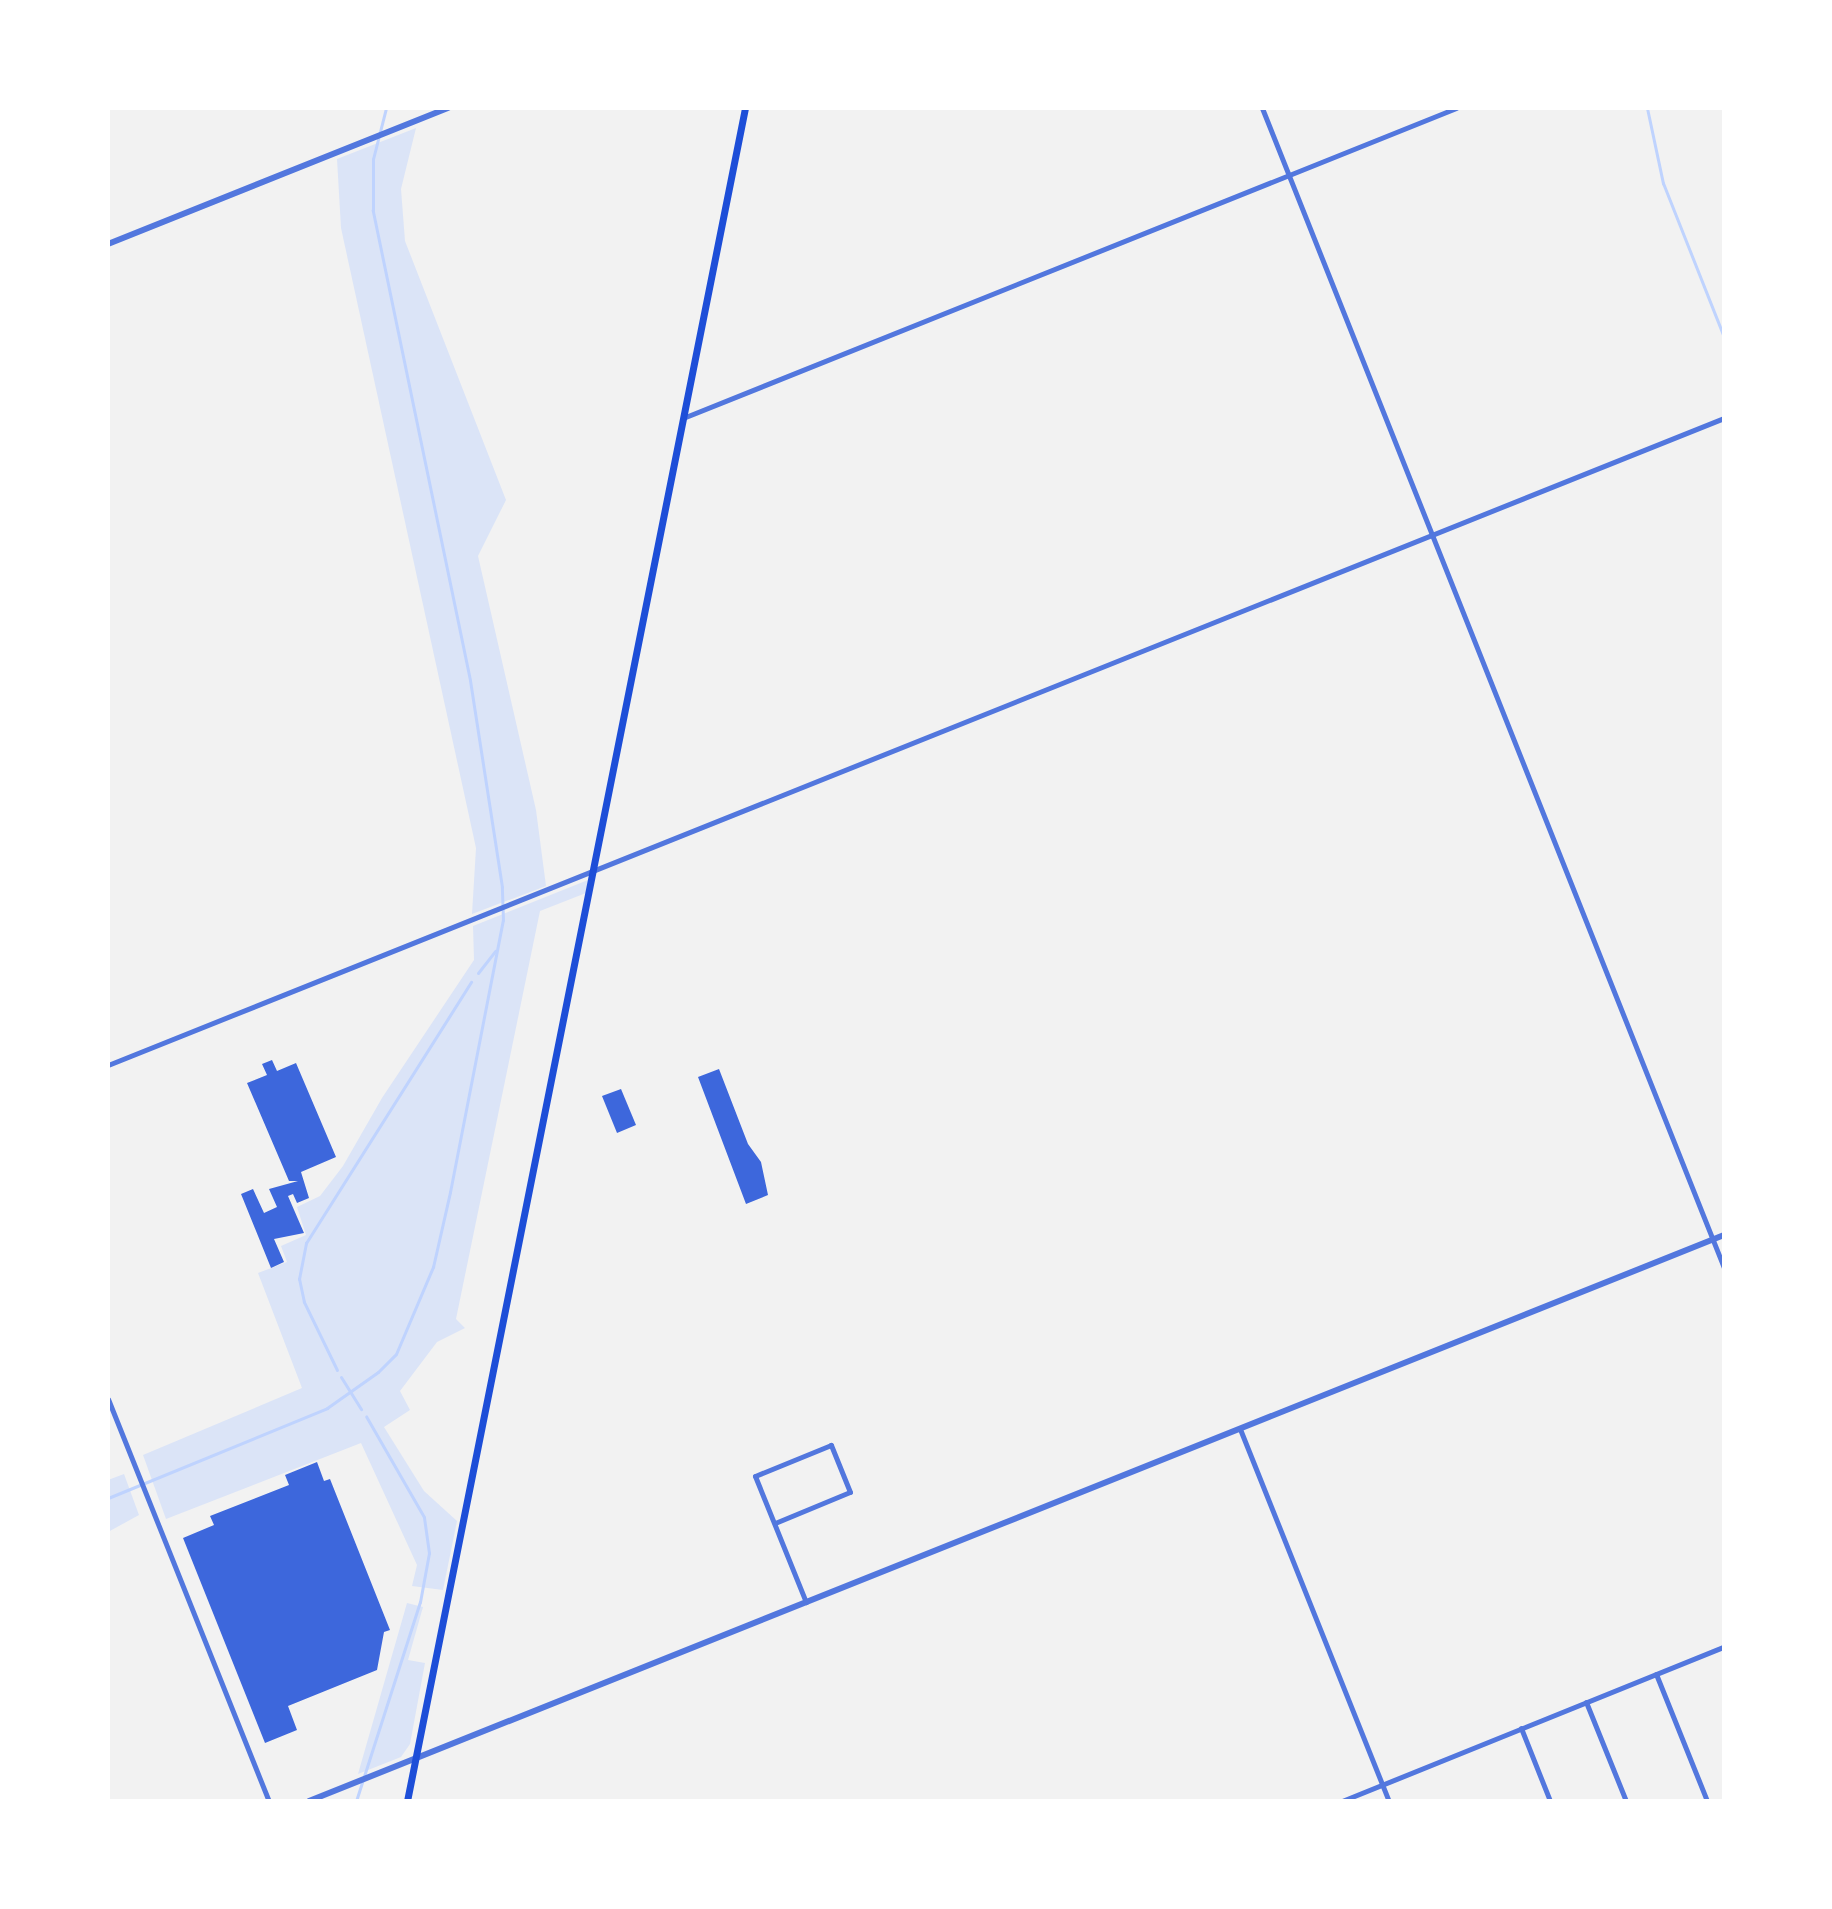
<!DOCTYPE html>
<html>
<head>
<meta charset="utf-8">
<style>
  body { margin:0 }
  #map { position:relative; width:1832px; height:1909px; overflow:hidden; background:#f2f2f2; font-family:"Noto Sans",sans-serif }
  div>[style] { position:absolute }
  .green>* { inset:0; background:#dbe4f7 }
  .stream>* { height:3px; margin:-1.5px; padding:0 1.5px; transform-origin:1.5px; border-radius:1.5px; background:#bfd3fe }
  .building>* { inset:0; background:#3d67dc }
  .minor>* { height:5px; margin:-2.5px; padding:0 2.5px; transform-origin:2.5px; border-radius:2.5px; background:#5277de }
  .tertiary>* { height:6px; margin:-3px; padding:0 3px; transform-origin:3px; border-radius:3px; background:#5277de }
  .secondary>* { height:7px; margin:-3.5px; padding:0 3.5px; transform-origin:3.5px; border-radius:3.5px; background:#1d4ed8 }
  span { translate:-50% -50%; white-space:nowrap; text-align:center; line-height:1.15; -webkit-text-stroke:7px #fff; paint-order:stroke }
  .frame { position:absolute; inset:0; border:110px solid #fff; pointer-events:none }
</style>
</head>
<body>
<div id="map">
  <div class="green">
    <div style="clip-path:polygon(416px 128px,401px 189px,405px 241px,506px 500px,478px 556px,536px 810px,546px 886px,472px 914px,476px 848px,341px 228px,337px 159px)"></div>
    <div style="clip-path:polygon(588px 880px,586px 893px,540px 911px,456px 1319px,465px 1328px,437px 1342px,400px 1391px,410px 1410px,384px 1427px,424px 1491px,457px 1521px,443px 1590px,412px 1586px,417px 1565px,361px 1443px,166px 1519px,143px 1455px,302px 1388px,258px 1273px,287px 1262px,281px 1246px,306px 1235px,297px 1207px,320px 1196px,343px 1166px,382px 1098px,474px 960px,473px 926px)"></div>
    <div style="clip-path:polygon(124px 1474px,139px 1515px,108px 1532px,108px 1480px)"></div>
    <div style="clip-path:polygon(407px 1603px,423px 1607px,408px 1660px,425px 1663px,410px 1744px,401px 1757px,358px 1774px)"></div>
  </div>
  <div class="stream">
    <div style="left:1647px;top:108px;width:77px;rotate:78deg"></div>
    <div style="left:1663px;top:183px;width:166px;rotate:68.4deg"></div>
    <div style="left:478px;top:973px;width:28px;rotate:-52deg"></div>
    <div style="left:337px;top:1370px;width:76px;rotate:-115.9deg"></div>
    <div style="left:304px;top:1302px;width:24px;rotate:-102deg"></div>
    <div style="left:299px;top:1279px;width:37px;rotate:-79deg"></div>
    <div style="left:306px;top:1243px;width:309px;rotate:-57.7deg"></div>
    <div style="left:341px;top:1377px;width:38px;rotate:58deg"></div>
    <div style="left:108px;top:1498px;width:237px;rotate:-22.3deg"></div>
    <div style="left:327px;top:1408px;width:62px;rotate:-35.2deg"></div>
    <div style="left:378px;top:1372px;width:25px;rotate:-45deg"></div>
    <div style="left:396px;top:1354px;width:95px;rotate:-67deg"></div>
    <div style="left:433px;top:1267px;width:77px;rotate:-77.2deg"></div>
    <div style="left:450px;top:1192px;width:277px;rotate:-79deg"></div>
    <div style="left:503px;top:920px;width:33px;rotate:-92deg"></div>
    <div style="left:502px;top:887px;width:209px;rotate:-98.8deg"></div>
    <div style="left:470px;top:680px;width:480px;rotate:-101.7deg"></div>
    <div style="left:373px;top:210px;width:51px;rotate:-90deg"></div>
    <div style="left:373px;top:159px;width:53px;rotate:-75.7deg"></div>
    <div style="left:356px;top:1801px;width:209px;rotate:-72.2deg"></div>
    <div style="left:420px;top:1602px;width:50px;rotate:-79.6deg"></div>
    <div style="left:429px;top:1553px;width:36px;rotate:-98deg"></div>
    <div style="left:424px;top:1517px;width:116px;rotate:-119.9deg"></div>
  </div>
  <div class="building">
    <div style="clip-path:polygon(272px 1060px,277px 1071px,296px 1063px,336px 1157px,301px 1172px,309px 1198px,297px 1203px,293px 1194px,288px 1196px,304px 1233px,274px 1239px,284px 1262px,271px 1268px,241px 1194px,253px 1189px,264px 1213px,277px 1207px,269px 1189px,298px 1181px,289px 1181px,247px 1083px,267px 1075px,262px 1064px)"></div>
    <div style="clip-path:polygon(719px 1069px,748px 1144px,761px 1162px,768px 1195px,746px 1204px,698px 1077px)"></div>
    <div style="clip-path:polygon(621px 1089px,636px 1125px,617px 1133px,602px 1096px)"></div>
    <div style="clip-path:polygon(317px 1462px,324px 1481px,330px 1479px,390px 1630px,384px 1632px,377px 1670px,288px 1706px,297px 1730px,265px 1743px,183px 1538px,214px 1525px,210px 1516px,289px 1485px,285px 1475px)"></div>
  </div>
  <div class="minor">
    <div style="left:1262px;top:108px;width:1249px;rotate:68.28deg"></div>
    <div style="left:683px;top:418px;width:833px;rotate:-21.85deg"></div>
    <div style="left:108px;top:1065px;width:1741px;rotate:-21.82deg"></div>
    <div style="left:108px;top:1399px;width:433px;rotate:68.2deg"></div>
    <div style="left:1240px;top:1429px;width:401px;rotate:68.2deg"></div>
    <div style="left:775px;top:1523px;width:81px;rotate:-22.5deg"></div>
    <div style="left:850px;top:1492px;width:51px;rotate:-112deg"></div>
    <div style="left:831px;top:1445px;width:82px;rotate:157.8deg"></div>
    <div style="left:755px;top:1476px;width:136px;rotate:68deg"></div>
    <div style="left:1656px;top:1674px;width:137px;rotate:68.1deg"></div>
    <div style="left:1586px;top:1702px;width:107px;rotate:68deg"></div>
    <div style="left:1521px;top:1728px;width:79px;rotate:68.3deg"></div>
    <div style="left:1342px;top:1801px;width:412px;rotate:-22deg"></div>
  </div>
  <div class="tertiary">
    <div style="left:108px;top:244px;width:366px;rotate:-21.8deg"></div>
    <div style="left:309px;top:1801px;width:1524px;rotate:-21.8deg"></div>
  </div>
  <div class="secondary">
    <div style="left:407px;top:1801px;width:1726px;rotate:-78.71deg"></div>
  </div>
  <div class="frame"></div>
</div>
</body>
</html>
